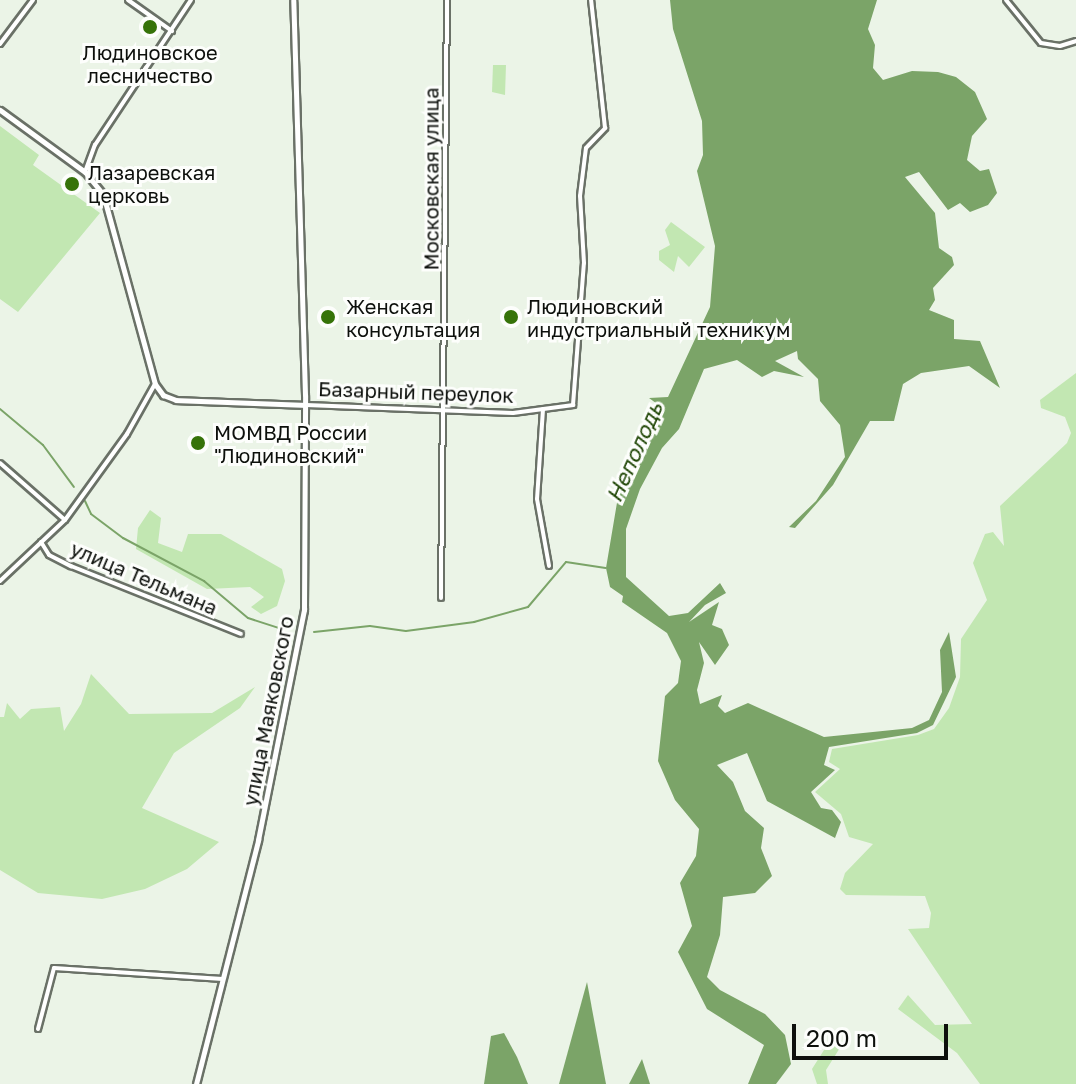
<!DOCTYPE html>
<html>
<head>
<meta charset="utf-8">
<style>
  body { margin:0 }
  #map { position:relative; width:1076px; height:1084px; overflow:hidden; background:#ebf4e7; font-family:"Golos Text",sans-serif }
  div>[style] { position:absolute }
  .green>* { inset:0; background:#c2e7b2 }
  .water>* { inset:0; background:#7ba468 }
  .stream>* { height:2px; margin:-1px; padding:0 1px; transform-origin:1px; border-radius:1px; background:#7ba468 }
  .roads { filter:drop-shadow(2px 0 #6a7167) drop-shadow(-2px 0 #6a7167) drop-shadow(0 2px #6a7167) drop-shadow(0 -2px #6a7167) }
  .minor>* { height:4px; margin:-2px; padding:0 2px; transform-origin:2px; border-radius:2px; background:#fff }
  .tertiary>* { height:5px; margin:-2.5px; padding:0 2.5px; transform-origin:2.5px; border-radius:2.5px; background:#fff }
  .dots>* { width:22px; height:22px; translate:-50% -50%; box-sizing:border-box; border:4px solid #fdfefc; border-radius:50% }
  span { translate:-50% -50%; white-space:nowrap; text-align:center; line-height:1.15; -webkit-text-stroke:6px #fdfefc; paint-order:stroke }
  .poi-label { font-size:20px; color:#0d100c }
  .left { translate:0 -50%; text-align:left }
  .street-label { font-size:20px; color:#0d100c }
  .water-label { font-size:22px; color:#204706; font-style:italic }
  .scale { position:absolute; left:792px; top:1024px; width:156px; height:36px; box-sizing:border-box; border:4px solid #0d100c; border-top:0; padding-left:10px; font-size:24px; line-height:28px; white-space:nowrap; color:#0d100c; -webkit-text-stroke:6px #fdfefc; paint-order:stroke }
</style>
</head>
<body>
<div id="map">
  <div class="green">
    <div style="clip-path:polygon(493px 65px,506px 65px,505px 95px,492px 92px)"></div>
    <div style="clip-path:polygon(0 126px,39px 155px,33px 165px,100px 213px,18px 312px,0 299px)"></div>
    <div style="clip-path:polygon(671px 222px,705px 247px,689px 267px,678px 256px,674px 272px,659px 260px,659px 251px,670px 245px,665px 230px)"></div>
    <div style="clip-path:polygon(1076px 373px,1076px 1084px,980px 1084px,957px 1053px,898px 1009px,908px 995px,935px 1025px,972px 1024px,908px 929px,929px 928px,931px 913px,925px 896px,846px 895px,840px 889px,845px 873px,873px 844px,849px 837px,841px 814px,815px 792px,840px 769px,829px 762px,832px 749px,918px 735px,934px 729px,949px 708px,960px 677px,961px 639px,987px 600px,973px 563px,985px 534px,993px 532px,1004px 546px,1000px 506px,1067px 443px,1071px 433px,1065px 417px,1041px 408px,1040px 400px)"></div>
    <div style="clip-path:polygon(150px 510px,161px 518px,158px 543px,182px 552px,188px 534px,221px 534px,282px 569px,285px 581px,277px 606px,261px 614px,251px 607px,264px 597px,250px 587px,207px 589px,136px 549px,138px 528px)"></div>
    <div style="clip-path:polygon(91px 674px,129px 714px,212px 713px,255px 687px,240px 708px,174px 753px,142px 808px,219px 842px,187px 869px,145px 889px,102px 899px,38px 893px,0 870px,0 717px,4px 717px,7px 703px,20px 719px,31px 709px,60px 707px,64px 731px,81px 704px)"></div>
    <div style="clip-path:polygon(836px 1031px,843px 1043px,826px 1070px,828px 1084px,817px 1084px,812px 1069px)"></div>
  </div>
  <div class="water">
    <div style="clip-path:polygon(670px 0,877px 0,868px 29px,875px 45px,873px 68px,883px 80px,912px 71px,938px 72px,956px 77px,975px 92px,987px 119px,972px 136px,967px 160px,980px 171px,989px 169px,997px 193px,988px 205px,970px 212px,960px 203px,948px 210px,919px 172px,905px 177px,935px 213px,939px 248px,952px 257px,954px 265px,933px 288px,935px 300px,929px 310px,954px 320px,954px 339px,980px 341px,1000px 388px,969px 366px,921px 373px,903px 384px,894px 421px,870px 421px,833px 485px,795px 528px,789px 527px,816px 501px,845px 457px,840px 425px,820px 401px,818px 379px,798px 359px,797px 351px,775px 361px,804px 377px,774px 371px,762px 377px,737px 360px,704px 369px,679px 429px,662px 448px,640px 489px,626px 529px,626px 577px,669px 616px,688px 613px,720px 583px,726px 593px,705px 605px,689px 622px,719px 602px,712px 625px,722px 629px,729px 645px,715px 665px,699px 642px,704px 663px,697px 690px,700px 704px,722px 695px,718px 706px,725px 713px,748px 703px,824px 737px,912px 728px,929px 720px,942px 692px,940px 650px,949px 632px,956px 677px,933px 725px,917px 733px,829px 747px,824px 765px,835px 770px,811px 792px,821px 808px,832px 810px,841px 822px,835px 838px,767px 801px,747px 753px,717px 765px,733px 782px,745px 811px,764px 828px,761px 848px,772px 876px,755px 893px,723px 897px,720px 935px,707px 977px,720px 990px,765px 1014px,785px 1035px,791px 1064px,776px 1084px,748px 1084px,764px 1045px,707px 1009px,678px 952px,692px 926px,680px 883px,696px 856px,699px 829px,675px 800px,658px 761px,665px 696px,678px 683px,681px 661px,667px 633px,622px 602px,623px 596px,610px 587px,606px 568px,621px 479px,631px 475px,661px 414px,660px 406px,649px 398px,668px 397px,710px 307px,715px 246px,697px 171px,703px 155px,702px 121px,673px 29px)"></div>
    <div style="clip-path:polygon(587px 982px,606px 1084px,559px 1084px)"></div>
    <div style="clip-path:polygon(504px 1033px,517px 1057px,528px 1084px,484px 1084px,491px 1036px)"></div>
    <div style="clip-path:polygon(642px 1059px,650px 1084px,629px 1084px)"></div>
  </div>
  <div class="stream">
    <div style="left:0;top:409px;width:56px;rotate:39.9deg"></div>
    <div style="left:43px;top:445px;width:52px;rotate:53.6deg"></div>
    <div style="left:85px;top:501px;width:14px;rotate:65deg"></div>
    <div style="left:91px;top:514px;width:40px;rotate:37deg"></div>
    <div style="left:123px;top:538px;width:92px;rotate:28deg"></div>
    <div style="left:204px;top:581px;width:57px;rotate:40.1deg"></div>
    <div style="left:248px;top:618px;width:32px;rotate:18deg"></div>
    <div style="left:278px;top:628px;width:14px;rotate:-30deg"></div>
    <div style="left:314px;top:632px;width:56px;rotate:-6.1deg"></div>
    <div style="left:370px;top:626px;width:36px;rotate:8deg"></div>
    <div style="left:406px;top:631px;width:69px;rotate:-7.5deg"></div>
    <div style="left:474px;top:622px;width:56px;rotate:-15.5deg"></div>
    <div style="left:528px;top:607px;width:59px;rotate:-49.8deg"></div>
    <div style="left:566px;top:562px;width:40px;rotate:8.5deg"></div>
  </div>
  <div class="roads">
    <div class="minor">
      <div style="left:128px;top:0;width:54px;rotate:35.2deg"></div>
      <div style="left:1006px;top:0;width:55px;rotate:50.9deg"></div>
      <div style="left:1041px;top:43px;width:19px;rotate:9deg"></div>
      <div style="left:1060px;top:46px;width:17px;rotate:-17deg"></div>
      <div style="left:0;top:44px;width:55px;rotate:-53.1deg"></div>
      <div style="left:85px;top:172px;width:29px;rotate:-70deg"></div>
      <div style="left:95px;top:145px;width:174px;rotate:-56.5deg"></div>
      <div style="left:306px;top:405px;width:207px;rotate:2.2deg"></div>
      <div style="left:513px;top:413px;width:61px;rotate:-7.6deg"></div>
      <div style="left:573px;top:405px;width:142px;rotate:-85.6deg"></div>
      <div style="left:584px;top:263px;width:67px;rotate:-93.4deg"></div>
      <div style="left:580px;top:196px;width:48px;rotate:-82.9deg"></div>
      <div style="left:586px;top:148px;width:28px;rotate:-46deg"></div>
      <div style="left:605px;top:128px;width:129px;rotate:-96.2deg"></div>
      <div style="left:543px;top:409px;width:90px;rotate:93.8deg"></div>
      <div style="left:537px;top:499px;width:68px;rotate:79.8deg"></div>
      <div style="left:0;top:463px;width:86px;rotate:41.2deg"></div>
      <div style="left:41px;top:542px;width:15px;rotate:58deg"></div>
      <div style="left:49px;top:555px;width:25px;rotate:27deg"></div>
      <div style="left:71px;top:566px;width:183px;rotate:21.8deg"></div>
      <div style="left:0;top:581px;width:89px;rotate:-43.2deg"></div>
      <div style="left:65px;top:520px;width:106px;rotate:-54.2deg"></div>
      <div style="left:127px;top:434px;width:57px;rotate:-60.8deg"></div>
      <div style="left:441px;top:598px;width:598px;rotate:-89.43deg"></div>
      <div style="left:38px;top:1029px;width:63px;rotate:-75.3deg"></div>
      <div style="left:54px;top:968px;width:169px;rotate:3.7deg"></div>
    </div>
    <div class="tertiary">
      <div style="left:0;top:110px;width:105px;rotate:36.1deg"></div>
      <div style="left:85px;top:172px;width:28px;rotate:51deg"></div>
      <div style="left:103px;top:194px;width:197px;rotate:74.7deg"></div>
      <div style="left:155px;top:384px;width:14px;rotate:54deg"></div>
      <div style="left:163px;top:395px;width:14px;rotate:21deg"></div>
      <div style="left:176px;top:400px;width:129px;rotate:2.2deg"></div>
      <div style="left:196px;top:1084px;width:252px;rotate:-75.7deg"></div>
      <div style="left:258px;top:840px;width:235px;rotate:-78.7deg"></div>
      <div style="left:304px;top:610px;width:215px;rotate:-89.7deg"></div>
      <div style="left:305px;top:395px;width:395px;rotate:-91.7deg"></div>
    </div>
  </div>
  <div class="dots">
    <div style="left:150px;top:27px;background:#367309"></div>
    <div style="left:72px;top:184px;background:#367309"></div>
    <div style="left:328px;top:317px;background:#367309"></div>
    <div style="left:511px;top:317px;background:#367309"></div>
    <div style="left:198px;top:443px;background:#367309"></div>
  </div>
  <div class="poi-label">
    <span style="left:150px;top:64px">Людиновское<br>лесничество</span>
    <span class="left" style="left:88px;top:184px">Лазаревская<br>церковь</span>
    <span class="left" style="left:346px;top:318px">Женская<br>консультация</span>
    <span class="left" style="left:527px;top:318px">Людиновский<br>индустриальный техникум</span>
    <span class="left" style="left:214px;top:444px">МОМВД России<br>"Людиновский"</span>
  </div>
  <div class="street-label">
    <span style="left:431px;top:179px;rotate:-90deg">Московская улица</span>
    <span style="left:416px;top:392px;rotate:2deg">Базарный переулок</span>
    <span style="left:144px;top:578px;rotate:23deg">улица Тельмана</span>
    <span style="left:268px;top:711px;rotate:-79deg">улица Маяковского</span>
  </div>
  <div class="water-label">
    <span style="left:634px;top:452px;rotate:-66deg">Неполодь</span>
  </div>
  <div class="scale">200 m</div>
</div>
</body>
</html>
